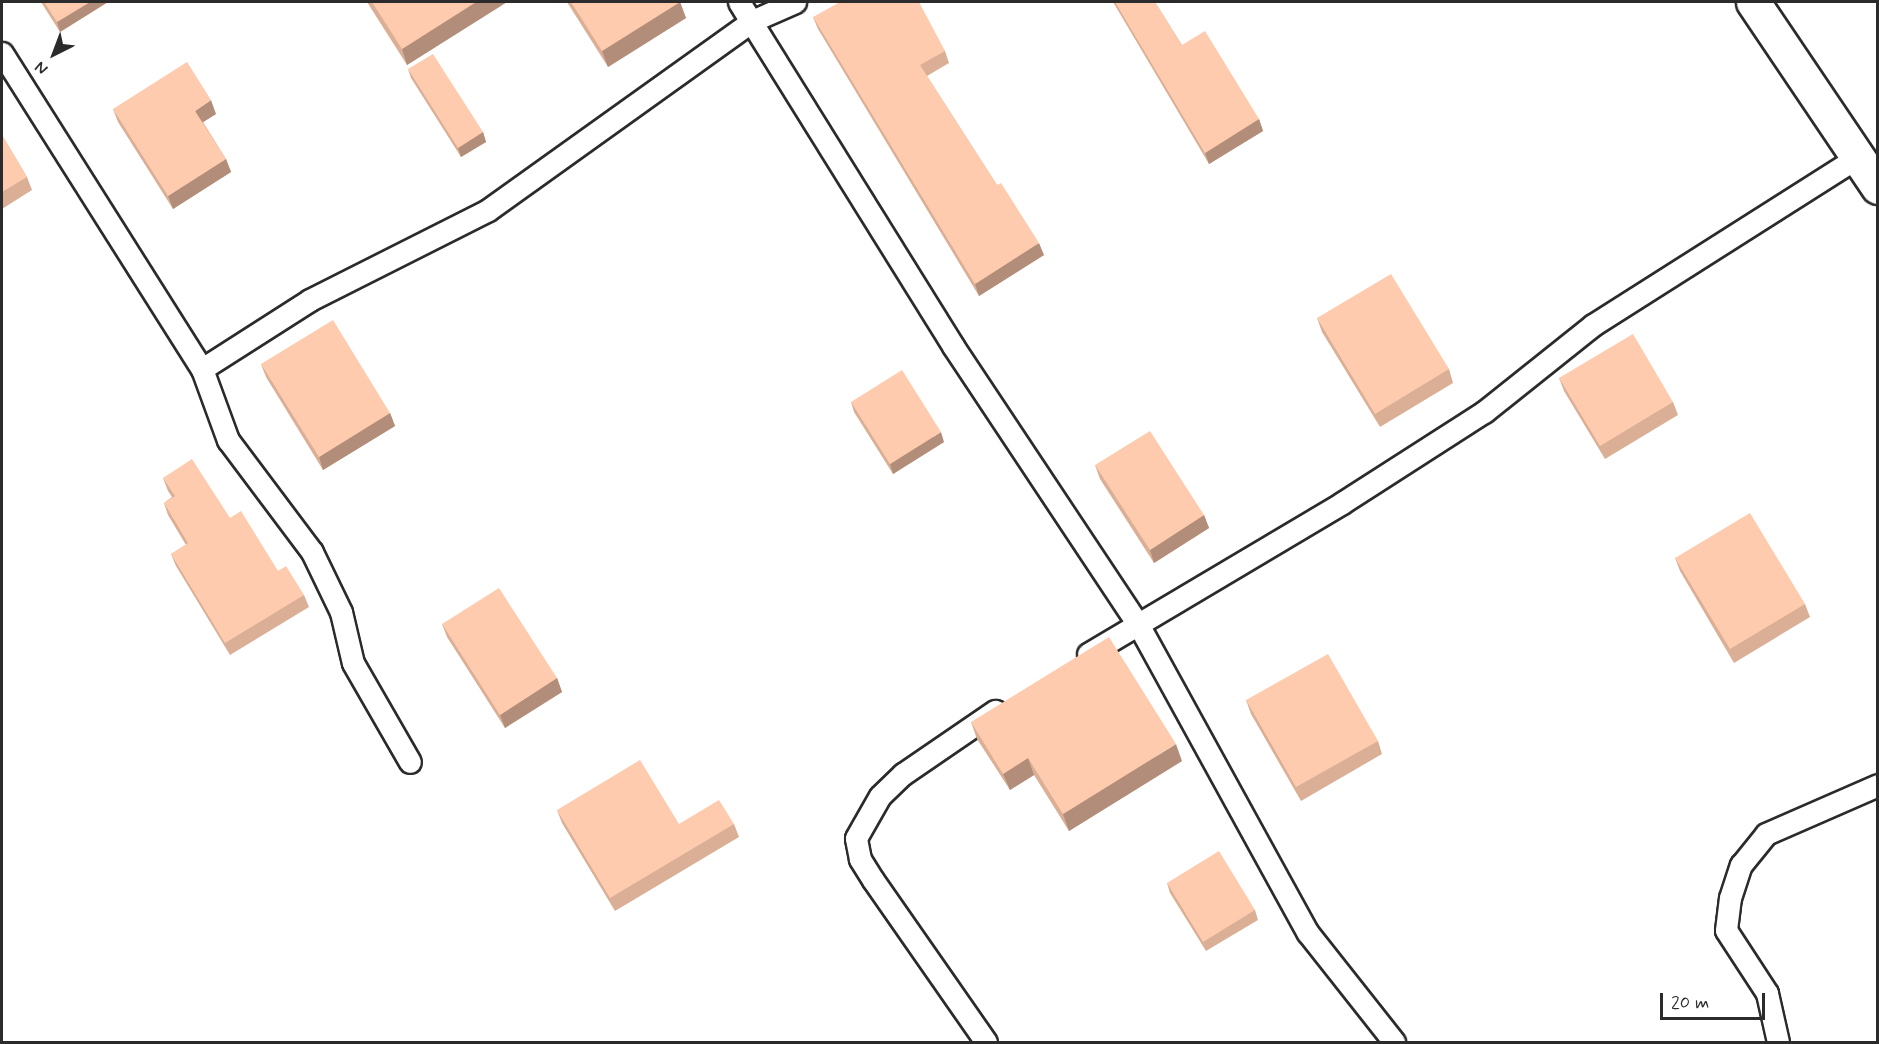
<!DOCTYPE html>
<html>
<head>
<meta charset="utf-8">
<style>
  body { margin:0 }
  #map { position:relative; width:1879px; height:1044px; overflow:hidden; background:#fff; font-family:Mynerve,sans-serif }
  div>[style] { position:absolute }
  .roads { filter:drop-shadow(2px 0 #2b2b2b) drop-shadow(-2px 0 #2b2b2b) drop-shadow(0 2px #2b2b2b) drop-shadow(0 -2px #2b2b2b) }
  .lane>* { height:21px; margin:-10.5px; padding:0 10.5px; transform-origin:10.5px; border-radius:10.5px; background:#fff }
  .secondary>* { height:33px; margin:-16.5px; padding:0 16.5px; transform-origin:16.5px; border-radius:16.5px; background:#fff }
  .wall>* { inset:0; background:#daaf96 }
  .shaded-wall>* { inset:0; background:#b28e7a }
  .building>* { inset:0; background:#fecbae }
  span { translate:-50% -50%; white-space:nowrap; text-align:center; line-height:1.15; -webkit-text-stroke:6px #fff; paint-order:stroke }
  .frame { position:absolute; inset:0; border:3px solid #2b2b2b; pointer-events:none }
  .north { position:absolute; left:24px; top:24px; width:60px; height:60px; -webkit-text-stroke:4px #fff; paint-order:stroke; rotate:222deg; font-size:16px; font-weight:700; line-height:24px; text-align:center; color:#2b2b2b }
  .north::after { content:''; display:block; margin:auto; width:21px; height:27px; background:#2b2b2b; clip-path:polygon(50% 0,100% 100%,50% 72%,0 100%) }
  .scale { position:absolute; left:1660px; top:993px; width:105px; height:27px; box-sizing:border-box; border:3px solid #2b2b2b; border-top:0; padding-left:8px; font-size:18px; line-height:21px; white-space:nowrap; color:#2b2b2b; -webkit-text-stroke:4px #fff; paint-order:stroke }
</style>
</head>
<body>
<div id="map">
  <div class="roads">
    <div class="lane">
      <div style="left:739px;top:2px;width:405px;rotate:58.1deg"></div>
      <div style="left:953px;top:346px;width:336px;rotate:56.4deg"></div>
      <div style="left:1139px;top:626px;width:350px;rotate:61.2deg"></div>
      <div style="left:1308px;top:933px;width:139px;rotate:51.7deg"></div>
      <div style="left:2px;top:53px;width:374px;rotate:57.7deg"></div>
      <div style="left:202px;top:369px;width:76px;rotate:69.9deg"></div>
      <div style="left:228px;top:440px;width:140px;rotate:53.1deg"></div>
      <div style="left:312px;top:552px;width:67px;rotate:64.2deg"></div>
      <div style="left:341px;top:612px;width:52px;rotate:76.8deg"></div>
      <div style="left:353px;top:663px;width:114px;rotate:60.1deg"></div>
      <div style="left:202px;top:369px;width:128px;rotate:-32.6deg"></div>
      <div style="left:310px;top:300px;width:199px;rotate:-26.8deg"></div>
      <div style="left:488px;top:210px;width:325px;rotate:-35.6deg"></div>
      <div style="left:752px;top:21px;width:47px;rotate:-23.8deg"></div>
      <div style="left:1088px;top:654px;width:295px;rotate:-30.7deg"></div>
      <div style="left:1342px;top:503px;width:169px;rotate:-32.7deg"></div>
      <div style="left:1484px;top:412px;width:139px;rotate:-38.6deg"></div>
      <div style="left:1593px;top:325px;width:314px;rotate:-32.4deg"></div>
      <div style="left:986px;top:1042px;width:198px;rotate:-124.9deg"></div>
      <div style="left:873px;top:880px;width:25px;rotate:-122deg"></div>
      <div style="left:860px;top:859px;width:21px;rotate:-101deg"></div>
      <div style="left:856px;top:838px;width:48px;rotate:-60.3deg"></div>
      <div style="left:880px;top:796px;width:32px;rotate:-44deg"></div>
      <div style="left:903px;top:774px;width:112px;rotate:-34.4deg"></div>
      <div style="left:1778px;top:1042px;width:50px;rotate:-102.7deg"></div>
      <div style="left:1767px;top:993px;width:75px;rotate:-123.1deg"></div>
      <div style="left:1726px;top:930px;width:32px;rotate:-83deg"></div>
      <div style="left:1730px;top:898px;width:35px;rotate:-72deg"></div>
      <div style="left:1741px;top:865px;width:40px;rotate:-51deg"></div>
      <div style="left:1766px;top:834px;width:122px;rotate:-23.6deg"></div>
    </div>
    <div class="secondary">
      <div style="left:1753px;top:2px;width:223px;rotate:56deg"></div>
    </div>
  </div>
  <div class="wall">
    <div style="clip-path:polygon(41px 2px,108px 2px,60px 32px)"></div>
    <div style="clip-path:polygon(367px 2px,507px 2px,407px 65px)"></div>
    <div style="clip-path:polygon(567px 2px,680px 2px,686px 18px,608px 67px)"></div>
    <div style="clip-path:polygon(1113px 2px,1155px 2px,1182px 45px,1259px 119px,1263px 131px,1209px 164px)"></div>
    <div style="clip-path:polygon(813px 17px,945px 51px,949px 63px,927px 76px,997px 185px,1044px 255px,979px 296px,818px 29px)"></div>
    <div style="clip-path:polygon(408px 69px,483px 132px,486px 142px,461px 157px,411px 78px)"></div>
    <div style="clip-path:polygon(113px 109px,216px 114px,203px 122px,226px 159px,231px 172px,173px 209px,118px 122px)"></div>
    <div style="clip-path:polygon(2px 135px,27px 177px,32px 190px,2px 209px)"></div>
    <div style="clip-path:polygon(1317px 318px,1449px 369px,1453px 383px,1380px 427px,1322px 332px)"></div>
    <div style="clip-path:polygon(261px 364px,390px 413px,395px 426px,323px 470px,266px 377px)"></div>
    <div style="clip-path:polygon(1559px 378px,1673px 402px,1678px 415px,1605px 459px,1564px 391px)"></div>
    <div style="clip-path:polygon(851px 402px,944px 442px,893px 474px,854px 412px)"></div>
    <div style="clip-path:polygon(1095px 465px,1204px 515px,1209px 528px,1154px 563px,1100px 479px)"></div>
    <div style="clip-path:polygon(163px 478px,230px 518px,278px 571px,304px 595px,309px 607px,230px 655px,176px 566px,171px 554px,186px 545px,168px 515px,164px 503px,172px 497px,168px 491px)"></div>
    <div style="clip-path:polygon(1675px 558px,1805px 604px,1810px 617px,1734px 663px,1680px 571px)"></div>
    <div style="clip-path:polygon(442px 624px,557px 678px,562px 692px,505px 728px,447px 637px)"></div>
    <div style="clip-path:polygon(1246px 700px,1378px 741px,1382px 754px,1301px 801px,1251px 714px)"></div>
    <div style="clip-path:polygon(971px 722px,1182px 761px,1069px 831px,1034px 775px,1010px 790px,977px 739px)"></div>
    <div style="clip-path:polygon(557px 810px,679px 824px,734px 824px,739px 837px,615px 911px,562px 823px)"></div>
    <div style="clip-path:polygon(1167px 883px,1255px 910px,1258px 920px,1206px 951px,1170px 893px)"></div>
  </div>
  <div class="shaded-wall">
    <div style="clip-path:polygon(90px 2px,108px 2px,60px 32px,57px 22px)"></div>
    <div style="clip-path:polygon(476px 2px,507px 2px,407px 65px,402px 49px)"></div>
    <div style="clip-path:polygon(680px 2px,686px 18px,608px 67px,602px 51px)"></div>
    <div style="clip-path:polygon(211px 100px,216px 114px,200px 124px,195px 111px)"></div>
    <div style="clip-path:polygon(1259px 119px,1263px 131px,1209px 164px,1205px 153px)"></div>
    <div style="clip-path:polygon(483px 132px,486px 142px,461px 157px,458px 148px)"></div>
    <div style="clip-path:polygon(226px 159px,231px 172px,173px 209px,168px 196px)"></div>
    <div style="clip-path:polygon(1039px 243px,1044px 255px,979px 296px,975px 284px)"></div>
    <div style="clip-path:polygon(390px 413px,395px 426px,323px 470px,319px 457px)"></div>
    <div style="clip-path:polygon(941px 432px,944px 442px,893px 474px,890px 464px)"></div>
    <div style="clip-path:polygon(1204px 515px,1209px 528px,1154px 563px,1150px 550px)"></div>
    <div style="clip-path:polygon(557px 678px,562px 692px,505px 728px,500px 715px)"></div>
    <div style="clip-path:polygon(1176px 744px,1182px 761px,1069px 831px,1063px 814px)"></div>
    <div style="clip-path:polygon(1028px 758px,1034px 775px,1010px 790px,1003px 774px)"></div>
  </div>
  <div class="building">
    <div style="clip-path:polygon(44px 2px,90px 2px,57px 22px)"></div>
    <div style="clip-path:polygon(372px 2px,476px 2px,402px 49px)"></div>
    <div style="clip-path:polygon(571px 2px,680px 2px,602px 51px)"></div>
    <div style="clip-path:polygon(840px 2px,919px 2px,945px 51px,920px 65px,997px 185px,1001px 183px,1039px 243px,975px 284px,813px 17px)"></div>
    <div style="clip-path:polygon(1115px 2px,1155px 2px,1182px 45px,1205px 31px,1259px 119px,1205px 153px)"></div>
    <div style="clip-path:polygon(433px 54px,483px 132px,458px 148px,408px 69px)"></div>
    <div style="clip-path:polygon(187px 62px,211px 100px,195px 111px,226px 159px,168px 196px,113px 109px)"></div>
    <div style="clip-path:polygon(2px 135px,27px 177px,2px 192px)"></div>
    <div style="clip-path:polygon(1391px 274px,1449px 369px,1375px 414px,1317px 318px)"></div>
    <div style="clip-path:polygon(333px 320px,390px 413px,319px 457px,261px 364px)"></div>
    <div style="clip-path:polygon(1633px 334px,1673px 402px,1600px 446px,1559px 378px)"></div>
    <div style="clip-path:polygon(902px 370px,941px 432px,890px 464px,851px 402px)"></div>
    <div style="clip-path:polygon(1150px 431px,1204px 515px,1150px 550px,1095px 465px)"></div>
    <div style="clip-path:polygon(192px 459px,230px 518px,241px 511px,278px 571px,286px 566px,304px 595px,225px 643px,171px 554px,188px 543px,164px 503px,175px 496px,163px 478px)"></div>
    <div style="clip-path:polygon(1750px 513px,1805px 604px,1730px 649px,1675px 558px)"></div>
    <div style="clip-path:polygon(499px 588px,557px 678px,500px 715px,442px 624px)"></div>
    <div style="clip-path:polygon(1109px 637px,1176px 744px,1063px 814px,1028px 758px,1003px 774px,971px 722px)"></div>
    <div style="clip-path:polygon(1328px 654px,1378px 741px,1296px 787px,1246px 700px)"></div>
    <div style="clip-path:polygon(640px 760px,679px 824px,719px 800px,734px 824px,610px 898px,557px 810px)"></div>
    <div style="clip-path:polygon(1219px 851px,1255px 910px,1203px 942px,1167px 883px)"></div>
  </div>
  <div class="frame"></div>
  <div class="north">N</div>
  <div class="scale">20 m</div>
</div>
</body>
</html>
